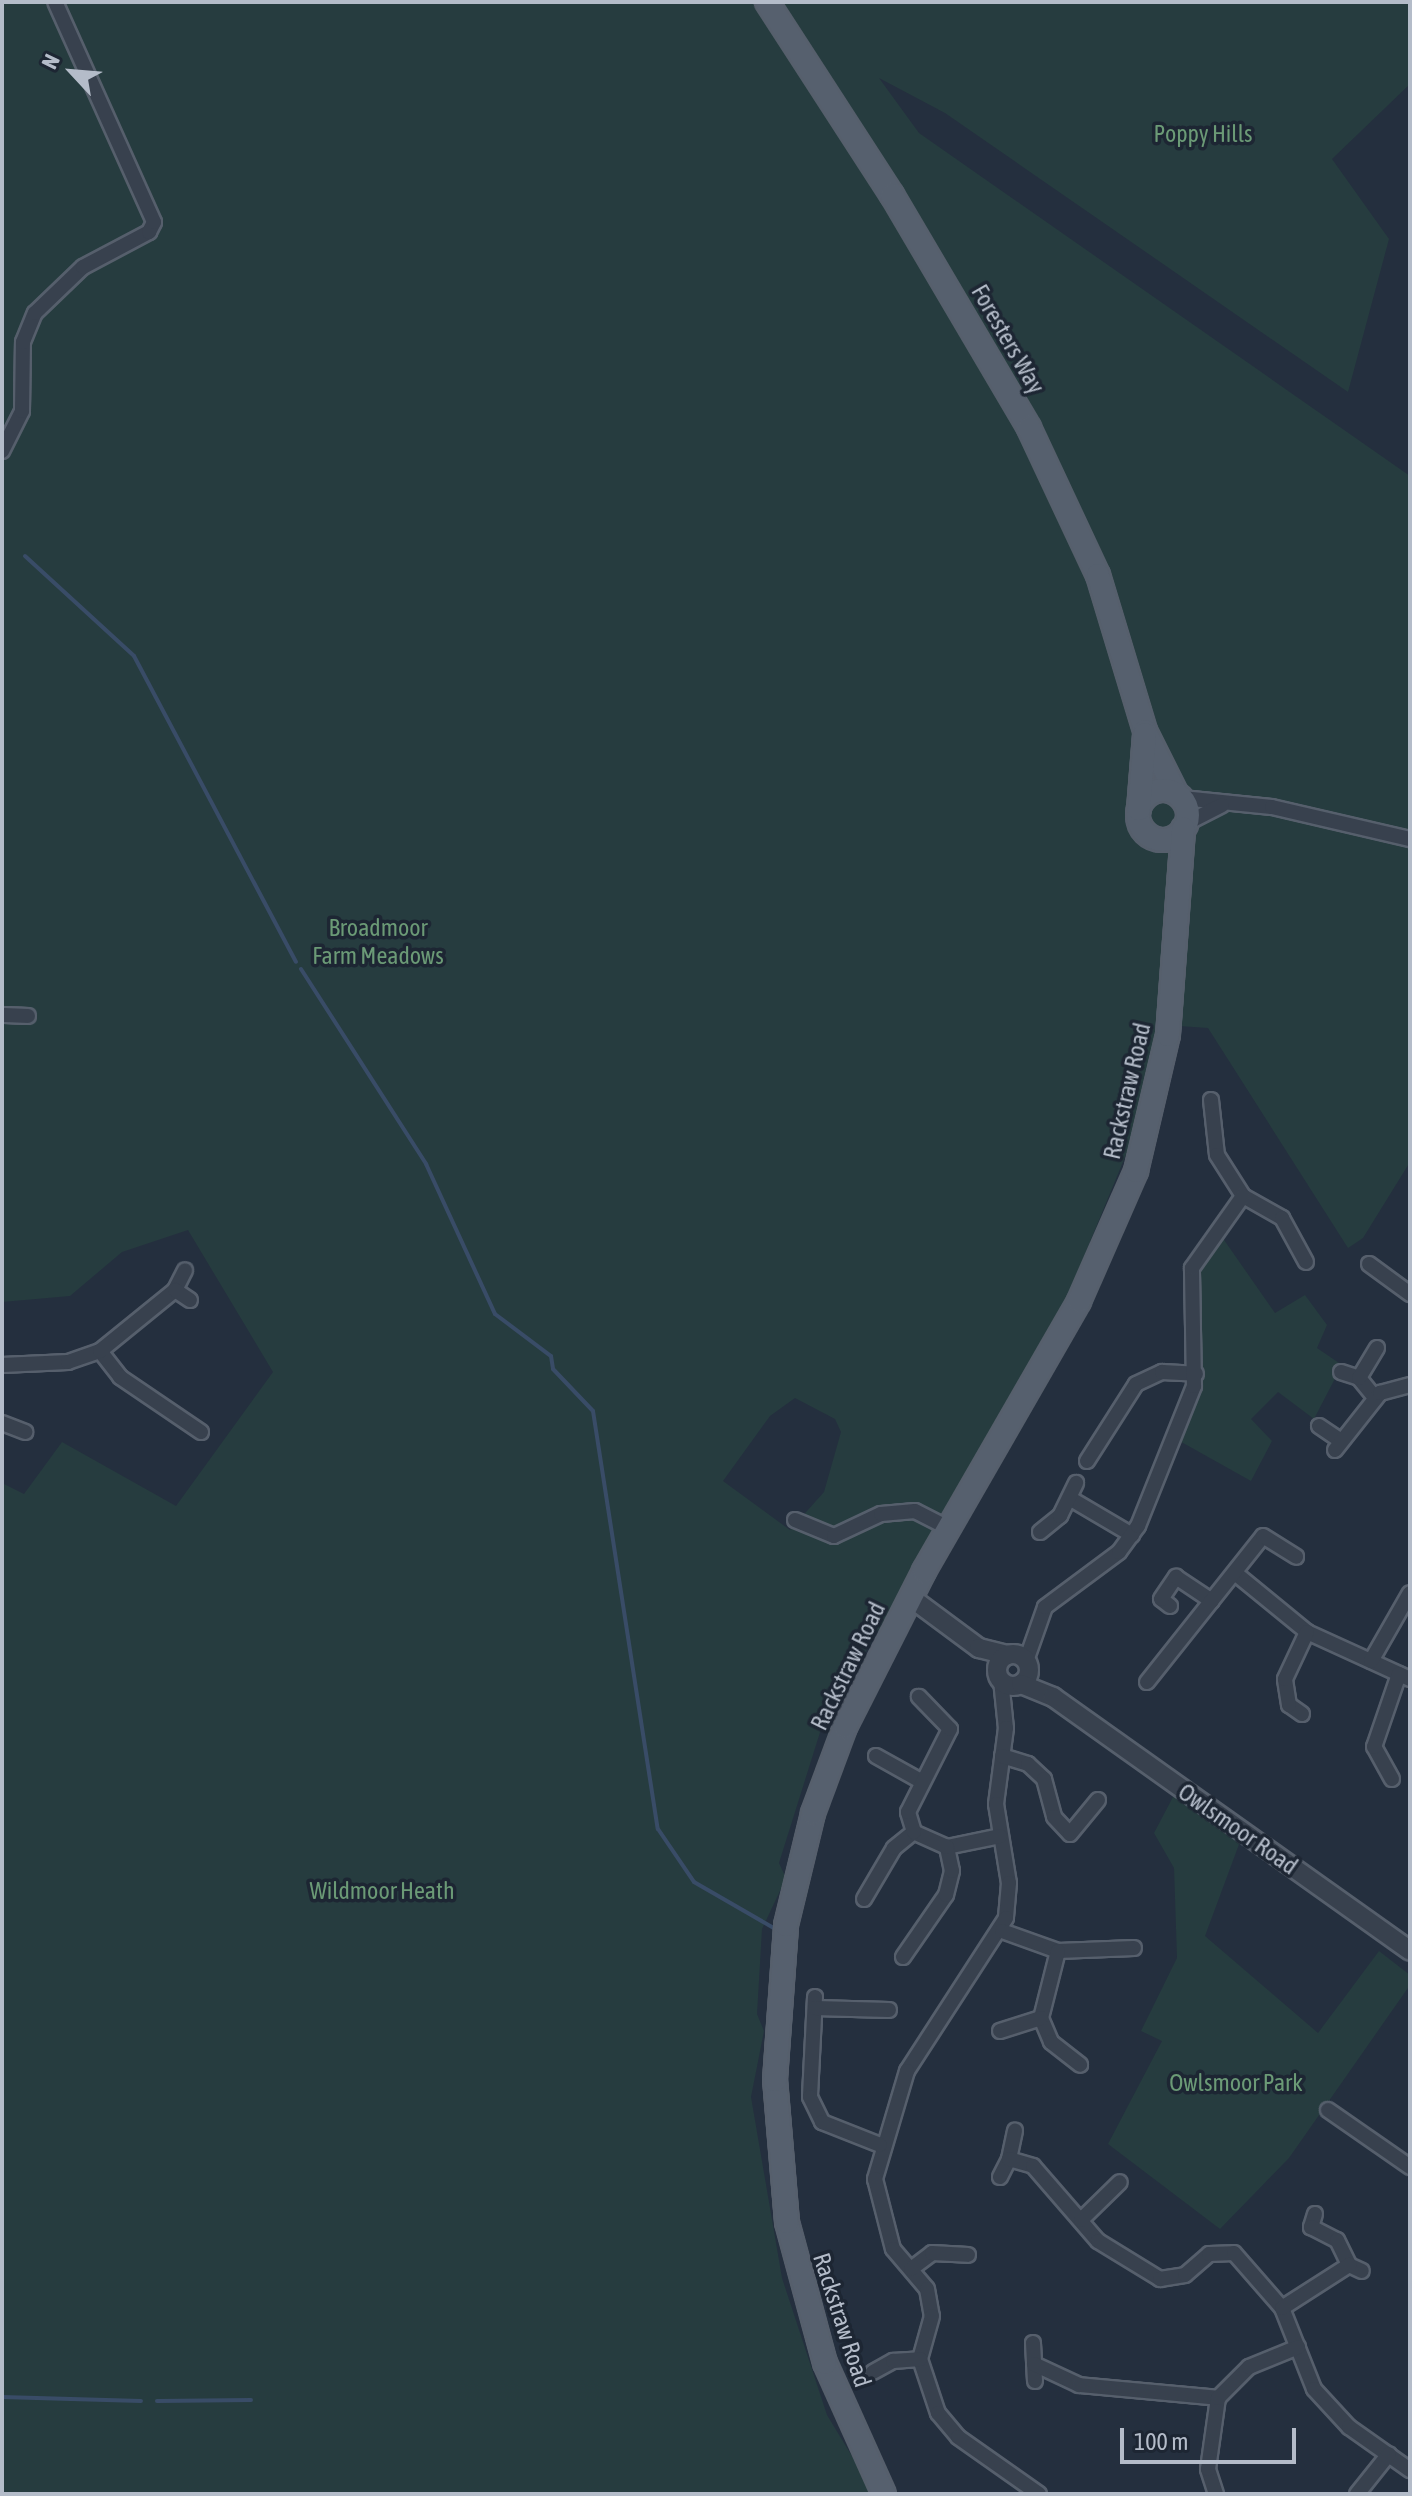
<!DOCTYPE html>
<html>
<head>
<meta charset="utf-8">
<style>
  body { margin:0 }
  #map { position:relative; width:1412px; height:2496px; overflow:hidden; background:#242f3e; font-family:"Asap Condensed",sans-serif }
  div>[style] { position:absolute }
  .green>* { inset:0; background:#263c3f }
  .stream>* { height:4px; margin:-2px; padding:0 2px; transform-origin:2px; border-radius:2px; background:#394c67 }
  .roads { filter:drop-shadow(2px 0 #565f6c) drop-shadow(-2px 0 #565f6c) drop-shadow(0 2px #565f6c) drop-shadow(0 -2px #565f6c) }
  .minor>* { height:14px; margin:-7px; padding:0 7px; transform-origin:7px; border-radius:7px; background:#38414e }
  .tertiary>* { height:18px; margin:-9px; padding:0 9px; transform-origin:9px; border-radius:9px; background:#38414e }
  .tertiary>.ring { margin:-9px; padding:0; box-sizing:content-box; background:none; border:18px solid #38414e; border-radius:50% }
  .primary>* { height:22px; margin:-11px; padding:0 11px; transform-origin:11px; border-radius:11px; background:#56606e }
  .primary>.ring { margin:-11px; padding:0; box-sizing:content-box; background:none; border:22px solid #56606e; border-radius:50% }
  span { translate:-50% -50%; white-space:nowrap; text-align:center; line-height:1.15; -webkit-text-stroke:7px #1d2633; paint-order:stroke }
  .park-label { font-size:24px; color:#6b9a76 }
  .street-label { font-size:24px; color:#b4bcc9 }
  .frame { position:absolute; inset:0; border:4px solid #b4bcc9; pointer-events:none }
  .north { position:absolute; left:32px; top:32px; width:80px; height:80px; -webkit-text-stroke:6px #1d2633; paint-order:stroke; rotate:296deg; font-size:22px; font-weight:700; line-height:32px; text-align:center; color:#b4bcc9 }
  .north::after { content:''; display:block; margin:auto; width:28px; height:36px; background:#b4bcc9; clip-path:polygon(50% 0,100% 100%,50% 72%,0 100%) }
  .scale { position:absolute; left:1120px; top:2428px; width:176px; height:36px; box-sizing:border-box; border:4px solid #b4bcc9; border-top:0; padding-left:10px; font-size:24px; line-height:28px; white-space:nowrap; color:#b4bcc9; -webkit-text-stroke:6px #1d2633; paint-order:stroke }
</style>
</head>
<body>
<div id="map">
  <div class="green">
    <div style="clip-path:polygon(evenodd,2px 2px,1410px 2px,1410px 84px,1332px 159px,1389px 239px,1348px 392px,945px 113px,879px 78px,919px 133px,1410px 476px,1410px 1162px,1363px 1238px,1348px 1248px,1208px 1028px,1179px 1026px,1052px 1334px,822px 1726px,779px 1863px,786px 1878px,762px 1929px,757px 2014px,764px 2031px,751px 2097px,782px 2278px,827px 2415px,875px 2494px,2px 2494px,2px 1483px,24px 1494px,62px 1442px,176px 1506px,273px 1372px,188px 1230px,122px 1252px,70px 1296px,2px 1302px,2px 2px,795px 1398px,835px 1419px,841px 1432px,824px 1492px,790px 1530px,723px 1481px,770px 1416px,795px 1398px)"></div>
    <div style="clip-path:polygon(1222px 1237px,1275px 1313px,1305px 1295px,1327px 1325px,1317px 1348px,1342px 1365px,1314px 1419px,1278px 1392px,1251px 1419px,1272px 1441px,1251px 1481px,1176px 1439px,1200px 1383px,1195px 1269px)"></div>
    <div style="clip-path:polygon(1174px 1795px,1241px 1839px,1205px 1936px,1318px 2033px,1379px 1951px,1410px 1975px,1410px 1985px,1289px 2158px,1220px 2229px,1108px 2144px,1162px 2041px,1141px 2031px,1177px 1958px,1174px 1868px,1154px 1833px)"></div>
  </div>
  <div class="stream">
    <div style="left:25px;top:556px;width:148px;rotate:42.5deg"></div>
    <div style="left:134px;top:656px;width:346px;rotate:62.1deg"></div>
    <div style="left:301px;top:969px;width:232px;rotate:57.3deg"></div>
    <div style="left:426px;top:1164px;width:165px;rotate:65.3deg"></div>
    <div style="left:495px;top:1314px;width:70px;rotate:36.9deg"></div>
    <div style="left:551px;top:1356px;width:13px;rotate:81deg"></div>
    <div style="left:553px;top:1369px;width:58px;rotate:46.4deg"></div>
    <div style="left:593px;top:1411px;width:423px;rotate:81.2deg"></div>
    <div style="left:658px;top:1829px;width:64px;rotate:55.8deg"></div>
    <div style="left:694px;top:1882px;width:96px;rotate:30deg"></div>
    <div style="left:2px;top:2397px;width:139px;rotate:1.6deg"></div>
    <div style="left:157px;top:2401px;width:94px;rotate:-0.6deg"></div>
  </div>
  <div class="roads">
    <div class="minor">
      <div style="left:2px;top:451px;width:45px;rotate:-63.4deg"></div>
      <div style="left:22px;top:411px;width:69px;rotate:-89.2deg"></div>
      <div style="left:23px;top:342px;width:31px;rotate:-68deg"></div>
      <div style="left:35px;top:313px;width:66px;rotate:-43.8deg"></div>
      <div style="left:83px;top:267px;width:75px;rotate:-27.9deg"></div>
      <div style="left:149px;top:232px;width:11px;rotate:-63deg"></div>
      <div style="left:154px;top:222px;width:241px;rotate:-114.2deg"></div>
      <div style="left:1182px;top:798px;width:90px;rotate:5.7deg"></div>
      <div style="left:1272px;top:807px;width:142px;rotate:13.1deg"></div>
      <div style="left:1187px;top:823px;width:39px;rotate:-27deg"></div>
      <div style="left:2px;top:1015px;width:26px;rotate:2deg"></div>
      <div style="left:1211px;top:1100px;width:55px;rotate:83.8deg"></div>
      <div style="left:1217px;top:1155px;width:49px;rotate:57.6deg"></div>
      <div style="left:1243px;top:1196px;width:45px;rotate:29.4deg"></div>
      <div style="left:1282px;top:1218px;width:50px;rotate:61.4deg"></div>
      <div style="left:1369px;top:1264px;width:51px;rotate:36.2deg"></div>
      <div style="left:175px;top:1290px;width:22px;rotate:-63deg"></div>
      <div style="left:100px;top:1351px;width:33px;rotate:52deg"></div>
      <div style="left:120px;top:1377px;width:98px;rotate:34.2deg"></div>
      <div style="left:2px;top:1365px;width:66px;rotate:-2.6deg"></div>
      <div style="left:68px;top:1362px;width:34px;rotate:-19deg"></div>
      <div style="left:100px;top:1351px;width:97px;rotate:-39.1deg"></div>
      <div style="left:175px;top:1290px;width:18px;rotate:34deg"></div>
      <div style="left:1341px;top:1372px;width:19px;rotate:18deg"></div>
      <div style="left:1359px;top:1378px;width:26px;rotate:51deg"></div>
      <div style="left:1359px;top:1378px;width:35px;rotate:-59deg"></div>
      <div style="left:2px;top:1423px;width:25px;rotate:21deg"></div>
      <div style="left:1319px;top:1426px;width:27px;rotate:34deg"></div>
      <div style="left:1335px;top:1450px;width:73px;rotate:-51.7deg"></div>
      <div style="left:1380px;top:1393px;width:31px;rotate:-15deg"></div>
      <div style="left:1087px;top:1461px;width:91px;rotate:-57.5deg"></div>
      <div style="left:1136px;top:1384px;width:29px;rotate:-25deg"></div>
      <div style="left:1162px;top:1372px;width:34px;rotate:3deg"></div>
      <div style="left:1071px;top:1499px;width:71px;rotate:30.5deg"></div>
      <div style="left:795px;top:1520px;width:42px;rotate:22.3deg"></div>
      <div style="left:834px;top:1536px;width:52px;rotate:-25.1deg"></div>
      <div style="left:881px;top:1514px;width:34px;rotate:-5deg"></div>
      <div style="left:915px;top:1511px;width:38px;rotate:27deg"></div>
      <div style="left:1040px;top:1532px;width:26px;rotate:-39deg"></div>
      <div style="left:1060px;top:1516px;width:37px;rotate:-64deg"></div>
      <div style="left:1235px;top:1573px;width:93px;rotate:39.3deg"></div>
      <div style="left:1307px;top:1632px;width:113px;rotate:24.5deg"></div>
      <div style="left:1170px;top:1606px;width:11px;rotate:-142deg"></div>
      <div style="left:1161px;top:1599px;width:27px;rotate:-56deg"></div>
      <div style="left:1176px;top:1577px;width:43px;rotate:33.7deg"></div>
      <div style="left:1026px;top:1661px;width:57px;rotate:-70.6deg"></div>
      <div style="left:1045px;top:1607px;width:92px;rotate:-36.6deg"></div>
      <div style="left:1119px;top:1552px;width:32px;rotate:-54deg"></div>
      <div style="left:1138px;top:1526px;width:151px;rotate:-68.2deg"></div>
      <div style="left:1194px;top:1386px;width:118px;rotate:-91deg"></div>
      <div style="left:1192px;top:1268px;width:88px;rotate:-54.7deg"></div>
      <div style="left:1371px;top:1661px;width:78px;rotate:-60.2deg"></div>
      <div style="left:1001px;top:1680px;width:48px;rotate:84.1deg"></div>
      <div style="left:1006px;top:1728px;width:77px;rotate:97.5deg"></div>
      <div style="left:996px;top:1804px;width:80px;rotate:80.7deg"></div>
      <div style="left:1009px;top:1883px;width:35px;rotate:95deg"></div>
      <div style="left:1006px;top:1918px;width:182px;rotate:122.9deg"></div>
      <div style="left:907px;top:2071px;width:113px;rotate:106.5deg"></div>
      <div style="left:875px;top:2179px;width:72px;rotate:75.6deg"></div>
      <div style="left:893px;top:2249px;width:52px;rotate:49.6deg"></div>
      <div style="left:927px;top:2289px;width:27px;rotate:80deg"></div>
      <div style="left:932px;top:2316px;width:45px;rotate:105.6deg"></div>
      <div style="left:920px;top:2359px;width:57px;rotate:71.6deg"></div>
      <div style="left:938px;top:2413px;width:31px;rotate:50deg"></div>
      <div style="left:958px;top:2437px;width:99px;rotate:35.1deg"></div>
      <div style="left:1147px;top:1682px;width:186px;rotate:-51.5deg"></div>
      <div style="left:1263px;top:1536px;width:39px;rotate:32deg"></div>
      <div style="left:1302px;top:1714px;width:16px;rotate:-145deg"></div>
      <div style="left:1289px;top:1705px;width:26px;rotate:-99deg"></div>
      <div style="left:1285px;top:1679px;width:52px;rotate:-64.9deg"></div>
      <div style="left:876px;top:1756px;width:49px;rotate:29.2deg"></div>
      <div style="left:1002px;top:1756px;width:27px;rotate:17deg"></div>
      <div style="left:1028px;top:1764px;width:22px;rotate:43deg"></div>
      <div style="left:1044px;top:1779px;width:39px;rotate:75deg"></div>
      <div style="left:1054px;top:1817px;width:23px;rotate:47deg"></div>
      <div style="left:1070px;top:1834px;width:44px;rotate:-50.5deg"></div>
      <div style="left:1392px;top:1779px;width:37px;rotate:-119deg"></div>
      <div style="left:1374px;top:1747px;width:77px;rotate:-71.1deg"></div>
      <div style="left:947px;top:1847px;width:54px;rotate:-11.7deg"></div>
      <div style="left:864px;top:1899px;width:59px;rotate:-59.5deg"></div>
      <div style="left:894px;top:1848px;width:26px;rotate:-39deg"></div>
      <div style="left:1002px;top:1931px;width:59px;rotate:19.7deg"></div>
      <div style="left:1058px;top:1951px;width:76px;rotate:-2.3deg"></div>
      <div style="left:1058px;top:1951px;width:69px;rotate:104.2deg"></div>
      <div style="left:1041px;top:2018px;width:26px;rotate:67deg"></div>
      <div style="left:1051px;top:2042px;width:37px;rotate:38deg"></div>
      <div style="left:903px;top:1957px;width:75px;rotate:-55.3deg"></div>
      <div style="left:946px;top:1895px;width:25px;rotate:-76deg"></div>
      <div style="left:952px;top:1871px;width:25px;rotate:-102deg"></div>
      <div style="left:947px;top:1847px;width:36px;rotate:-156deg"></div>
      <div style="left:914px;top:1832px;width:21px;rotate:-107deg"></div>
      <div style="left:908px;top:1812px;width:93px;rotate:-63.2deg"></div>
      <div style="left:950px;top:1729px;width:45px;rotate:-134.1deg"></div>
      <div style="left:815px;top:1997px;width:100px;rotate:92.9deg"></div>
      <div style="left:810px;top:2097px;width:28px;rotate:64deg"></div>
      <div style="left:822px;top:2122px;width:62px;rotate:21.6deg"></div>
      <div style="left:815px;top:2008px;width:74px;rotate:1.5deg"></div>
      <div style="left:1000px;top:2031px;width:43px;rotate:-17.6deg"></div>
      <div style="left:1328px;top:2110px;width:100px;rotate:34.8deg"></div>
      <div style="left:1009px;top:2159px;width:29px;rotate:-78deg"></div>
      <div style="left:1000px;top:2177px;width:20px;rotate:-63deg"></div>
      <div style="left:1009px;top:2159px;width:25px;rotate:16deg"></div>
      <div style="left:1033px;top:2166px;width:99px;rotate:49.1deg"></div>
      <div style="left:1098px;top:2241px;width:73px;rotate:31.5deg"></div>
      <div style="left:1160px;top:2279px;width:25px;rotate:-9deg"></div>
      <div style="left:1185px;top:2275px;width:32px;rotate:-41deg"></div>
      <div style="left:1209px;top:2254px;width:25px;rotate:-2deg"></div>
      <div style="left:1234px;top:2253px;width:73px;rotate:48.9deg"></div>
      <div style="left:1282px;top:2308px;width:87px;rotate:68.4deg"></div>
      <div style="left:1314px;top:2389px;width:52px;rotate:47.4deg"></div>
      <div style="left:1349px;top:2427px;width:75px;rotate:35.2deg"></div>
      <div style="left:1315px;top:2214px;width:14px;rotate:107deg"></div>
      <div style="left:1311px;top:2227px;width:29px;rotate:27deg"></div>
      <div style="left:1337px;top:2240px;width:28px;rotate:64deg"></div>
      <div style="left:1349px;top:2265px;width:14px;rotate:25deg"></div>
      <div style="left:1081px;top:2220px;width:54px;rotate:-44.3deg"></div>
      <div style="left:911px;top:2269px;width:26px;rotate:-37deg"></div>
      <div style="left:932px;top:2253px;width:36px;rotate:3deg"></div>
      <div style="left:1282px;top:2308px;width:80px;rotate:-32.7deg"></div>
      <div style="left:1033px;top:2343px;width:38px;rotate:87deg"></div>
      <div style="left:1034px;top:2364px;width:50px;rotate:25deg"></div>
      <div style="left:1079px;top:2385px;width:140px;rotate:5.3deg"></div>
      <div style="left:873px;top:2372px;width:23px;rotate:-29deg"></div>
      <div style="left:893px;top:2361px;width:27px;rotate:-4deg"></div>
      <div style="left:1216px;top:2494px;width:26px;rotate:-108deg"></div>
      <div style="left:1208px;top:2469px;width:72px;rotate:-82deg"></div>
      <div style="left:1218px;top:2398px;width:44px;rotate:-45deg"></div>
      <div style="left:1249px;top:2367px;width:53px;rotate:-22.2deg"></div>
      <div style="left:1357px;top:2494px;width:51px;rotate:-51.3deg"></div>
    </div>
    <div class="tertiary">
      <div style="left:910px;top:1597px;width:86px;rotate:36.5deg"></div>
      <div style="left:979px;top:1648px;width:29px;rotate:14deg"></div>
      <div class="ring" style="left:997px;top:1654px;width:14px;height:14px"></div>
      <div style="left:1021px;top:1684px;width:35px;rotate:22deg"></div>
      <div style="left:1053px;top:1697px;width:438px;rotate:35.4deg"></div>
    </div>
    <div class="primary">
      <div style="left:767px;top:2px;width:230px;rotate:57.1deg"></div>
      <div style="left:892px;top:195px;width:270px;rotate:59.5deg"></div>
      <div style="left:1029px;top:428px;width:162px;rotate:64.9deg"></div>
      <div style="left:1098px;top:575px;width:163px;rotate:73.2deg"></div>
      <div style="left:1145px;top:731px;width:69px;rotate:63.4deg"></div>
      <div class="ring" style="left:1138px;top:790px;width:28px;height:28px"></div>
      <div style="left:1139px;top:809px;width:75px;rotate:-85.4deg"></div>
      <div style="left:884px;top:2494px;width:144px;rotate:-114.2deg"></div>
      <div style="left:825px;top:2363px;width:146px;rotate:-105.1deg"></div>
      <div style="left:787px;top:2222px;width:143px;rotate:-94.8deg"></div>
      <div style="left:775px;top:2080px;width:155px;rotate:-85.9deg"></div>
      <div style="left:786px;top:1925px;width:115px;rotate:-76.4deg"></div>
      <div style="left:813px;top:1813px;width:92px;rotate:-69.6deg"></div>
      <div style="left:845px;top:1727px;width:175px;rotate:-63.1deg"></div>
      <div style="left:924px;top:1571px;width:311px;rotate:-60.1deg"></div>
      <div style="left:1079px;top:1301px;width:142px;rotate:-66.3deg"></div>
      <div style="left:1136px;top:1171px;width:140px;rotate:-76.8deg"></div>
      <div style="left:1168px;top:1035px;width:207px;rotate:-85.8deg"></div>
    </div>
  </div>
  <div class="park-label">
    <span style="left:1203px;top:134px">Poppy Hills</span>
    <span style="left:378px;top:942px">Broadmoor<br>Farm Meadows</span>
    <span style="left:382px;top:1891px">Wildmoor Heath</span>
    <span style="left:1236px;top:2083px">Owlsmoor Park</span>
  </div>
  <div class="street-label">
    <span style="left:1008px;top:339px;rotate:60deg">Foresters Way</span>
    <span style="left:1127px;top:1091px;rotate:-77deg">Rackstraw Road</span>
    <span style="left:848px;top:1666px;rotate:-64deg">Rackstraw Road</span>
    <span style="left:1238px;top:1829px;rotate:35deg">Owlsmoor Road</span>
    <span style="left:842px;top:2320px;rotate:72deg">Rackstraw Road</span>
  </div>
  <div class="frame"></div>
  <div class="north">N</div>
  <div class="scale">100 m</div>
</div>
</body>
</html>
